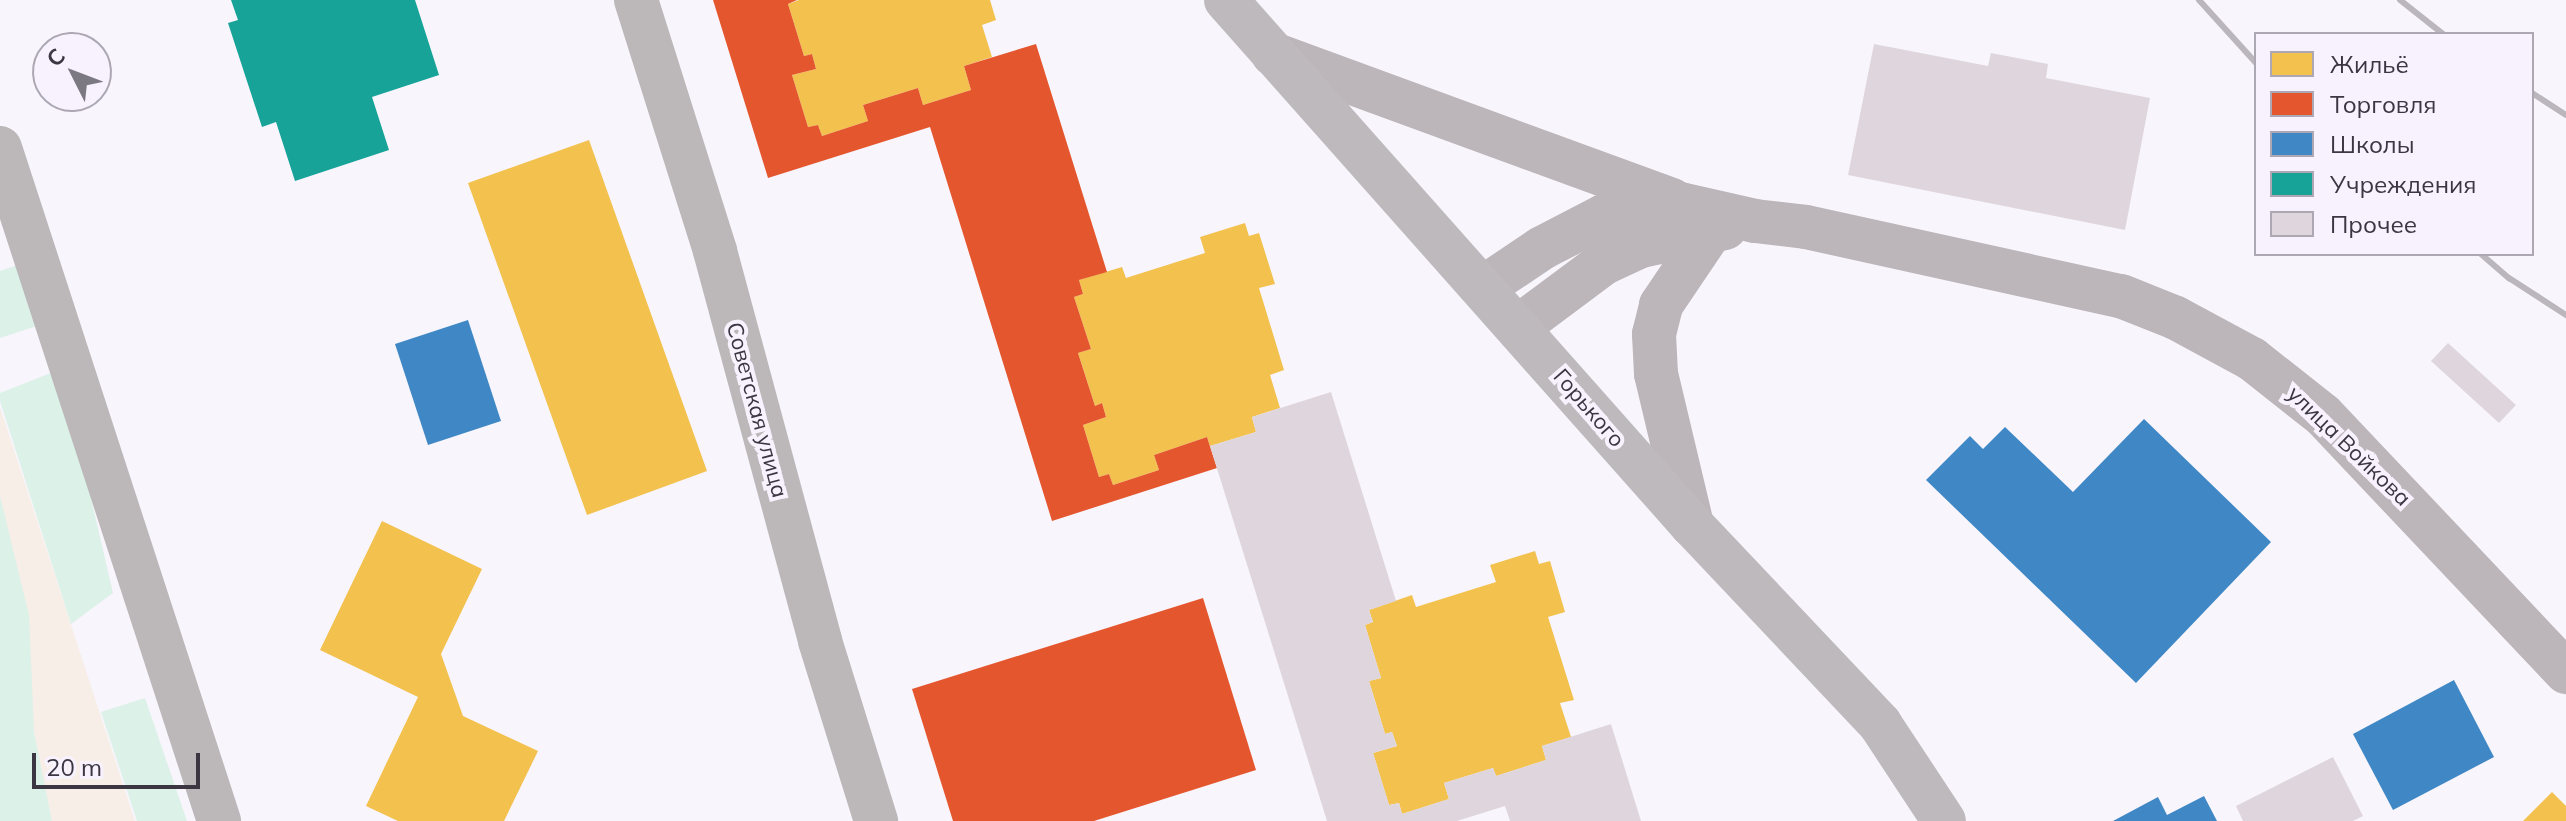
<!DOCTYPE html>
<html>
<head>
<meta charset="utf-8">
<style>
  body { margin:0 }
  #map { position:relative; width:2566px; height:821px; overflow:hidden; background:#f8f5fc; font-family:Mulish,sans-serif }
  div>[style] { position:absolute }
  .commercial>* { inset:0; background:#f6eee7 }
  .green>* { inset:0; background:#dcf1e8 }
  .homes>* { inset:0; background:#f2c14e }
  .shops>* { inset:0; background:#e4572e }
  .schools>* { inset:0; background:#3f88c5 }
  .public>* { inset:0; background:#17a398 }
  .building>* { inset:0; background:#ded6dc }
  .street>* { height:44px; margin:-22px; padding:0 22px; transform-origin:22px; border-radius:22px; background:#bcb7b9 }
  .secondary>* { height:44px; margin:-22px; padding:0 22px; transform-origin:22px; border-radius:22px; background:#bcb5b9 }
  .primary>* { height:44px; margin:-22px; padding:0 22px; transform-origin:22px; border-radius:22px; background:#beb9bc }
  .rail>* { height:6px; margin:-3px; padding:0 3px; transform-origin:3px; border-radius:3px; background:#bab6bb }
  span { translate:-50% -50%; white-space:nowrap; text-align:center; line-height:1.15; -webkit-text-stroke:8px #f8f2ff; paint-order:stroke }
  .street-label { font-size:22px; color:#3b3642 }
  .legend { position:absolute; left:2254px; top:32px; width:280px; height:224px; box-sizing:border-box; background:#f8f2ff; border:2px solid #aca7b3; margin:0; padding:10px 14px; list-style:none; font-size:24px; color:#3b3642 }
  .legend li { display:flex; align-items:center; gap:16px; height:40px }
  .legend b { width:40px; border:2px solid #aca7b3 }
  .north { position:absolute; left:32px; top:32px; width:80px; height:80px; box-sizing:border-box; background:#f8f2ff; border:2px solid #aca7b3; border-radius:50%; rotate:312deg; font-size:22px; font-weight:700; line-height:32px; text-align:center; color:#3b3642 }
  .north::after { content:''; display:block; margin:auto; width:28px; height:36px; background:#7d7983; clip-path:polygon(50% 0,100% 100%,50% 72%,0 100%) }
  .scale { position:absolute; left:32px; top:753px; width:168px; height:36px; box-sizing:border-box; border:4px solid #3b3642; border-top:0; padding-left:10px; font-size:24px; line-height:28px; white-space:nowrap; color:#3b3642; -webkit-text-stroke:6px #f8f2ff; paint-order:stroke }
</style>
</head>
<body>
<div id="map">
  <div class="commercial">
    <div style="clip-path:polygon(0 407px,135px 821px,0 821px)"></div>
  </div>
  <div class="green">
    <div style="clip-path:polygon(23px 263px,43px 324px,0 338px,0 271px)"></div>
    <div style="clip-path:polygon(61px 369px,113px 593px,71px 624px,0 401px,0 393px)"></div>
    <div style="clip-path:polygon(0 496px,29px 615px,34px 732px,52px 821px,0 821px)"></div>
    <div style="clip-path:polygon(145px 698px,187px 821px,137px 821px,101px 712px)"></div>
  </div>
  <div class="homes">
    <div style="clip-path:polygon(799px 0,990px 0,996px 20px,982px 25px,992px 57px,964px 66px,971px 90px,923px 105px,918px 88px,863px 105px,868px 121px,822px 136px,818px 125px,808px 127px,792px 75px,816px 69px,812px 54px,804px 56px,788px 4px)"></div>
    <div style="clip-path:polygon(589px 140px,707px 471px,587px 515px,468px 183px)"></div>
    <div style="clip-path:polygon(1245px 223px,1249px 236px,1259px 233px,1275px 284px,1259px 288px,1284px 370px,1270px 375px,1280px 408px,1252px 417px,1256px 432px,1210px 446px,1207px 437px,1154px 455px,1159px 470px,1113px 485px,1109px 474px,1099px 477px,1083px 425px,1106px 417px,1102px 403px,1095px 406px,1078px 353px,1091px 349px,1074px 297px,1083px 294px,1079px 280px,1122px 267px,1126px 278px,1205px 253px,1200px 237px)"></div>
    <div style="clip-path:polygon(382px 521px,482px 569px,441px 654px,463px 716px,538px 751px,504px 821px,398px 821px,366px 806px,418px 697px,320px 650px)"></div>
    <div style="clip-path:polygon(1535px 551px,1539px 564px,1550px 561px,1565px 612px,1548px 617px,1574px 700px,1560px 703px,1571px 737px,1542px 746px,1546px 760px,1496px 776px,1493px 768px,1444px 783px,1449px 799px,1402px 814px,1399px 803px,1389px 805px,1373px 753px,1397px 746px,1392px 732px,1385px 734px,1369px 681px,1381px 678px,1365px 625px,1373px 622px,1369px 610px,1412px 595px,1416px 607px,1496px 582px,1490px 565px)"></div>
    <div style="clip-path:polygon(2552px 792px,2566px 806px,2566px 821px,2523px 821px)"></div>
  </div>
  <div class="shops">
    <div style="clip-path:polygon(713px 0,797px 0,788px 4px,804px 56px,812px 54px,816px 69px,792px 75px,808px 127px,818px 125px,822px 136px,868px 121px,863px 105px,918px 88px,923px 105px,971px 90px,964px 66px,1036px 44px,1107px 272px,1079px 280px,1083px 294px,1074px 297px,1091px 349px,1078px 353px,1095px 406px,1102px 403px,1106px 417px,1083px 425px,1099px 477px,1109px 474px,1113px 485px,1159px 470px,1154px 455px,1207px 437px,1217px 468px,1052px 521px,930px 127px,768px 178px)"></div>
    <div style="clip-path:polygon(1203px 598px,1256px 770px,1094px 821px,953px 821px,912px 689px)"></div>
  </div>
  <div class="schools">
    <div style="clip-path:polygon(468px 320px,501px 421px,428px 445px,395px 344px)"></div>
    <div style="clip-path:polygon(2144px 419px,2271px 542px,2136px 683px,1926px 480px,1970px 436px,1983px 449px,2005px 427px,2073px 492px)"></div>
    <div style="clip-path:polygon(2454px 680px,2494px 757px,2393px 810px,2353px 734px)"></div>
    <div style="clip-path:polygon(2204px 796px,2217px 821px,2113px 821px,2158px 797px,2167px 815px)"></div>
  </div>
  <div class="public">
    <div style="clip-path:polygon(231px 0,415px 0,439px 75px,372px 97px,389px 150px,295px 181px,276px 122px,262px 127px,228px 23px,238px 20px)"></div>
  </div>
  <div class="building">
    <div style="clip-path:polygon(1874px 44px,1988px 66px,1991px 53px,2048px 64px,2046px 78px,2150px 98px,2125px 230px,1848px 175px)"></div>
    <div style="clip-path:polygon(2448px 343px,2516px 405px,2499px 423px,2431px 361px)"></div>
    <div style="clip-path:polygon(1331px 392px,1396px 601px,1369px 610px,1373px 622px,1365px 625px,1381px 678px,1369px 681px,1385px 734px,1392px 732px,1397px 746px,1373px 753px,1389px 805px,1399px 803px,1402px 814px,1449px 799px,1444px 783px,1493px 768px,1496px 776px,1546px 760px,1542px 746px,1611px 724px,1641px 821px,1510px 821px,1505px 806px,1457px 821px,1327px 821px,1210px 446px,1256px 432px,1252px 417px)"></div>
    <div style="clip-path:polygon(2333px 757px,2363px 816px,2353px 821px,2243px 821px,2236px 806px)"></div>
  </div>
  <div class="street">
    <div style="left:636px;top:0;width:263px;rotate:72.5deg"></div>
    <div style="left:715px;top:251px;width:404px;rotate:74.9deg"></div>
    <div style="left:820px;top:641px;width:189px;rotate:72.7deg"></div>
    <div style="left:0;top:148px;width:708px;rotate:71.97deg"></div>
  </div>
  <div class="secondary">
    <div style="left:1273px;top:54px;width:424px;rotate:20.1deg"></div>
    <div style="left:1484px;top:287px;width:70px;rotate:-33.9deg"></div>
    <div style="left:1542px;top:248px;width:70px;rotate:-27.3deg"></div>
    <div style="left:1604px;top:216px;width:35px;rotate:-16deg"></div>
    <div style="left:1638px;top:206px;width:42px;rotate:-2.7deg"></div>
    <div style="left:1680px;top:204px;width:77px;rotate:12.8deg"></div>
    <div style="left:1755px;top:221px;width:51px;rotate:6.7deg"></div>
    <div style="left:1806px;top:227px;width:322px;rotate:12.4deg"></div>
    <div style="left:2121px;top:296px;width:59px;rotate:21.8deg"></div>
    <div style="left:2176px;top:318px;width:86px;rotate:28.3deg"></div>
    <div style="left:2252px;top:359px;width:90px;rotate:38.3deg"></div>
    <div style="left:2323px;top:415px;width:354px;rotate:46.6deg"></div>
    <div style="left:1518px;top:327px;width:107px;rotate:-36.7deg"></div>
    <div style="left:1604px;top:263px;width:41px;rotate:-24.7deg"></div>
    <div style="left:1641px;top:246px;width:86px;rotate:-12.1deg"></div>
    <div style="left:1692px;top:525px;width:155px;rotate:-103.4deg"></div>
    <div style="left:1656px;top:374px;width:40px;rotate:-92.9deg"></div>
    <div style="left:1654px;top:334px;width:30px;rotate:-76deg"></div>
    <div style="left:1661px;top:305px;width:89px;rotate:-56deg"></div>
  </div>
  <div class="primary">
    <div style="left:1226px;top:0;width:702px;rotate:48.41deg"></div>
    <div style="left:1692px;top:525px;width:274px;rotate:46.6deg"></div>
    <div style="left:1880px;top:724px;width:116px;rotate:56.6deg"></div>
  </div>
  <div class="rail">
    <div style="left:2199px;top:0;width:85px;rotate:47.9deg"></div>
    <div style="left:2400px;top:0;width:55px;rotate:38.3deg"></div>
    <div style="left:2532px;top:93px;width:40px;rotate:32.9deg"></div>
    <div style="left:2481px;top:254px;width:37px;rotate:41deg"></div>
    <div style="left:2509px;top:278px;width:68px;rotate:33deg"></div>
  </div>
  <div class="street-label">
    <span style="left:1589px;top:408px;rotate:49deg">Горького</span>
    <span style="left:757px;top:410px;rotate:75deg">Советская улица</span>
    <span style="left:2349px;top:446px;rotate:44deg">улица Войкова</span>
  </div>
  <ul class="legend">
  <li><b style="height:22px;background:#f2c14e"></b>Жильё</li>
  <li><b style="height:22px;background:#e4572e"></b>Торговля</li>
  <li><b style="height:22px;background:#3f88c5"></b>Школы</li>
  <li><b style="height:22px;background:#17a398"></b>Учреждения</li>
  <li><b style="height:22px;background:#ded6dc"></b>Прочее</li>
  </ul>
  <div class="north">С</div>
  <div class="scale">20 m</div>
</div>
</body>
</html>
